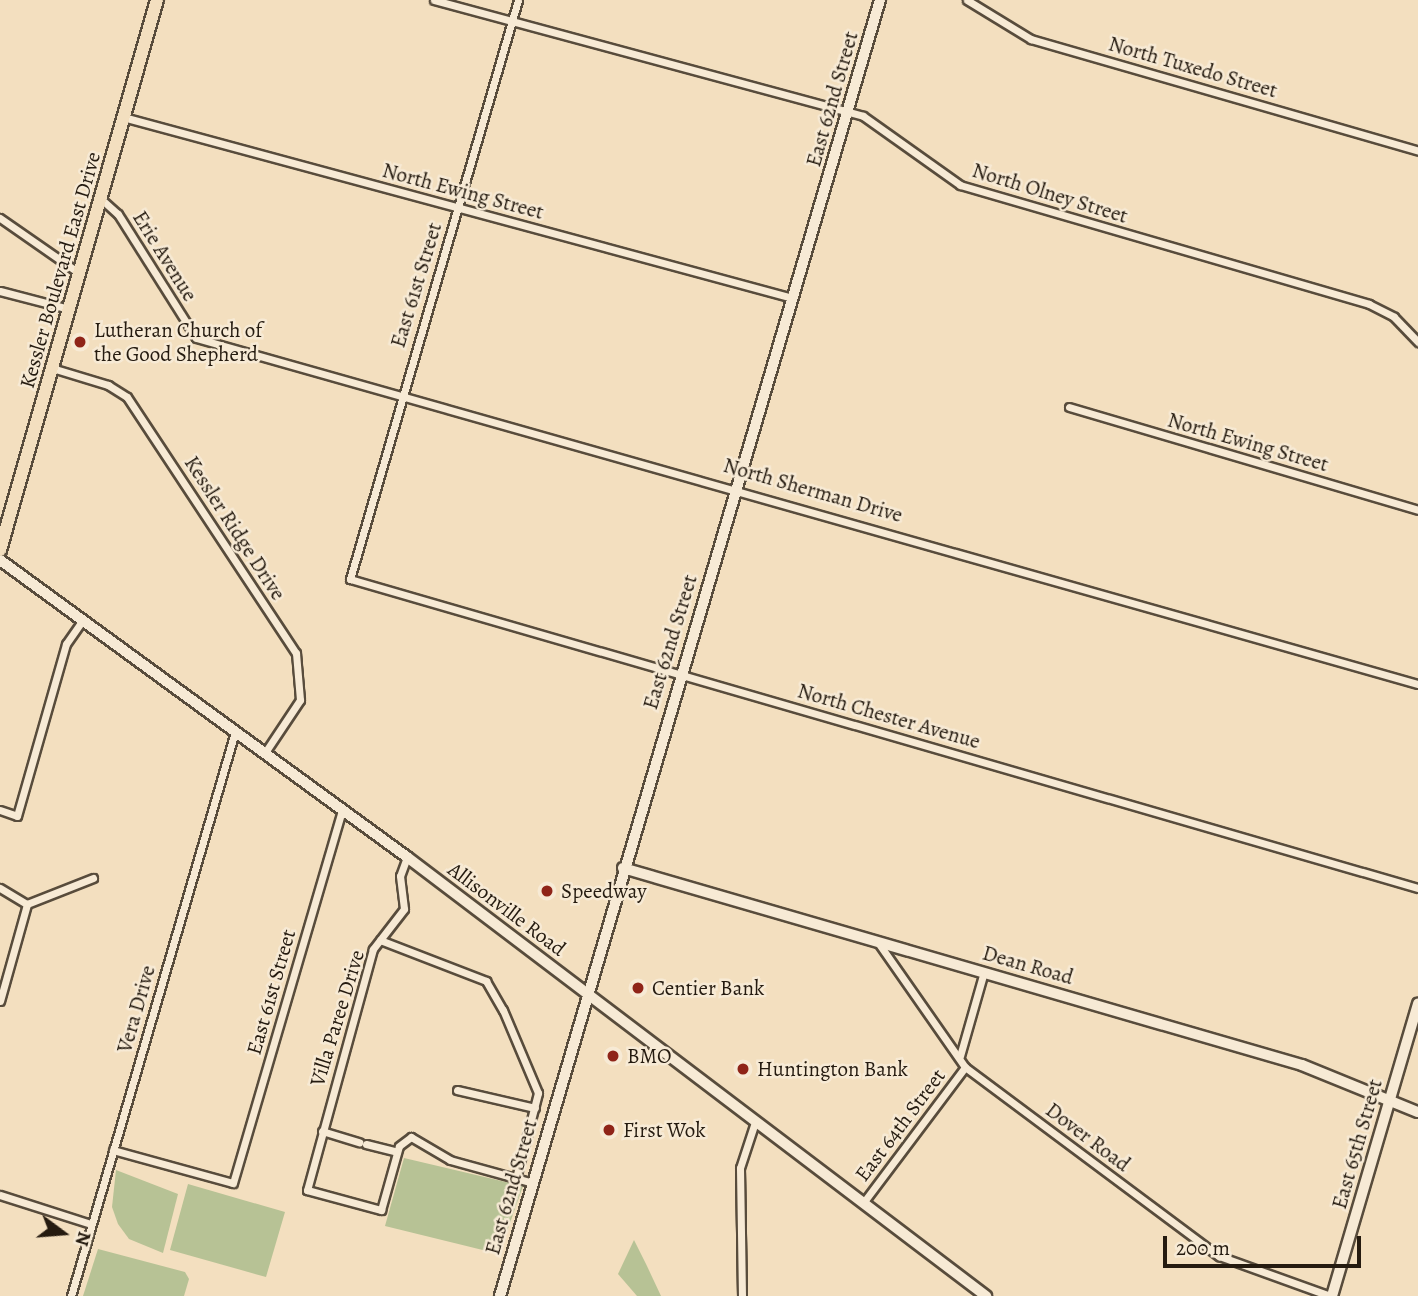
<!DOCTYPE html>
<html>
<head>
<meta charset="utf-8">
<style>
  body { margin:0 }
  #map { position:relative; width:1418px; height:1296px; overflow:hidden; background:#f3dfbf; font-family:Alegreya,serif }
  div>[style] { position:absolute }
  .green>* { inset:0; background:#b7c295 }
  .roads { filter:drop-shadow(2px 0 #584c3c) drop-shadow(-2px 0 #584c3c) drop-shadow(0 2px #584c3c) drop-shadow(0 -2px #584c3c) }
  .street>* { height:7px; margin:-3.5px; padding:0 3.5px; transform-origin:3.5px; border-radius:3.5px; background:#f7ead5 }
  .secondary>* { height:10px; margin:-5px; padding:0 5px; transform-origin:5px; border-radius:5px; background:#f7ead5 }
  .primary>* { height:12px; margin:-6px; padding:0 6px; transform-origin:6px; border-radius:6px; background:#f3dfbf }
  .dots>* { width:19px; height:19px; translate:-50% -50%; box-sizing:border-box; border:4px solid #f7ead5; border-radius:50% }
  span { translate:-50% -50%; white-space:nowrap; text-align:center; line-height:1.15; -webkit-text-stroke:5px #f7ead5; paint-order:stroke }
  .street-label { font-size:21px; color:#251b10 }
  .poi-label { font-size:21px; color:#251b10 }
  .left { translate:0 -50%; text-align:left }
  .north { position:absolute; left:28px; top:1198px; width:70px; height:70px; -webkit-text-stroke:5px #f7ead5; paint-order:stroke; rotate:106deg; font-size:19px; font-weight:700; line-height:28px; text-align:center; color:#251b10 }
  .north::after { content:''; display:block; margin:auto; width:24px; height:32px; background:#251b10; clip-path:polygon(50% 0,100% 100%,50% 72%,0 100%) }
  .scale { position:absolute; left:1163px; top:1236px; width:198px; height:32px; box-sizing:border-box; border:4px solid #251b10; border-top:0; padding-left:9px; font-size:21px; line-height:24px; white-space:nowrap; color:#251b10; -webkit-text-stroke:5px #f7ead5; paint-order:stroke }
</style>
</head>
<body>
<div id="map">
  <div class="green">
    <div style="clip-path:polygon(404px 1158px,523px 1186px,499px 1254px,385px 1226px)"></div>
    <div style="clip-path:polygon(116px 1170px,178px 1194px,163px 1253px,129px 1239px,118px 1224px,112px 1207px)"></div>
    <div style="clip-path:polygon(188px 1184px,285px 1212px,266px 1277px,170px 1250px)"></div>
    <div style="clip-path:polygon(634px 1240px,646px 1264px,661px 1296px,637px 1296px,618px 1274px)"></div>
    <div style="clip-path:polygon(98px 1249px,185px 1272px,189px 1279px,184px 1296px,83px 1296px)"></div>
  </div>
  <div class="roads">
    <div class="street">
      <div style="left:434px;top:0;width:444px;rotate:15.1deg"></div>
      <div style="left:863px;top:116px;width:119px;rotate:35.4deg"></div>
      <div style="left:960px;top:185px;width:426px;rotate:16.2deg"></div>
      <div style="left:1369px;top:304px;width:28px;rotate:27deg"></div>
      <div style="left:1394px;top:317px;width:35px;rotate:46deg"></div>
      <div style="left:518px;top:0;width:603px;rotate:106.18deg"></div>
      <div style="left:350px;top:579px;width:1112px;rotate:16.14deg"></div>
      <div style="left:967px;top:0;width:75px;rotate:31.4deg"></div>
      <div style="left:1031px;top:39px;width:403px;rotate:16.1deg"></div>
      <div style="left:123px;top:117px;width:694px;rotate:15.12deg"></div>
      <div style="left:100px;top:198px;width:24px;rotate:42deg"></div>
      <div style="left:118px;top:214px;width:146px;rotate:57.8deg"></div>
      <div style="left:196px;top:338px;width:1270px;rotate:15.81deg"></div>
      <div style="left:0;top:218px;width:96px;rotate:34.8deg"></div>
      <div style="left:0;top:291px;width:71px;rotate:14.6deg"></div>
      <div style="left:52px;top:368px;width:59px;rotate:16.9deg"></div>
      <div style="left:108px;top:385px;width:22px;rotate:32deg"></div>
      <div style="left:127px;top:397px;width:307px;rotate:56.6deg"></div>
      <div style="left:296px;top:653px;width:47px;rotate:85.1deg"></div>
      <div style="left:300px;top:700px;width:65px;rotate:123.7deg"></div>
      <div style="left:1069px;top:407px;width:364px;rotate:16.4deg"></div>
      <div style="left:0;top:810px;width:18px;rotate:19deg"></div>
      <div style="left:17px;top:816px;width:179px;rotate:-74.1deg"></div>
      <div style="left:66px;top:644px;width:29px;rotate:-55deg"></div>
      <div style="left:407px;top:857px;width:20px;rotate:110deg"></div>
      <div style="left:400px;top:876px;width:33px;rotate:83deg"></div>
      <div style="left:404px;top:909px;width:51px;rotate:127.8deg"></div>
      <div style="left:373px;top:949px;width:250px;rotate:105.3deg"></div>
      <div style="left:307px;top:1190px;width:77px;rotate:15.1deg"></div>
      <div style="left:381px;top:1210px;width:66px;rotate:-74.3deg"></div>
      <div style="left:399px;top:1146px;width:15px;rotate:-37deg"></div>
      <div style="left:411px;top:1137px;width:45px;rotate:30.5deg"></div>
      <div style="left:450px;top:1160px;width:86px;rotate:15.5deg"></div>
      <div style="left:0;top:888px;width:31px;rotate:31deg"></div>
      <div style="left:27px;top:904px;width:71px;rotate:-21.5deg"></div>
      <div style="left:380px;top:940px;width:114px;rotate:21.1deg"></div>
      <div style="left:486px;top:981px;width:34px;rotate:60deg"></div>
      <div style="left:503px;top:1010px;width:90px;rotate:67.1deg"></div>
      <div style="left:538px;top:1093px;width:88px;rotate:104.5deg"></div>
      <div style="left:877px;top:941px;width:154px;rotate:55.1deg"></div>
      <div style="left:965px;top:1067px;width:317px;rotate:36.7deg"></div>
      <div style="left:1219px;top:1256px;width:118px;rotate:19.8deg"></div>
      <div style="left:0;top:1001px;width:101px;rotate:-74.4deg"></div>
      <div style="left:960px;top:1056px;width:87px;rotate:-74.1deg"></div>
      <div style="left:457px;top:1090px;width:80px;rotate:13deg"></div>
      <div style="left:322px;top:1131px;width:39px;rotate:17deg"></div>
      <div style="left:366px;top:1144px;width:32px;rotate:14deg"></div>
      <div style="left:113px;top:1150px;width:124px;rotate:15.4deg"></div>
      <div style="left:233px;top:1183px;width:389px;rotate:-73.7deg"></div>
      <div style="left:0;top:1195px;width:96px;rotate:17.7deg"></div>
      <div style="left:863px;top:1203px;width:170px;rotate:-53.1deg"></div>
      <div style="left:71px;top:1296px;width:587px;rotate:-73.79deg"></div>
      <div style="left:742px;top:1296px;width:128px;rotate:-90.9deg"></div>
      <div style="left:740px;top:1168px;width:48px;rotate:-71.9deg"></div>
    </div>
    <div class="secondary">
      <div style="left:0;top:560px;width:504px;rotate:36.12deg"></div>
      <div style="left:407px;top:857px;width:727px;rotate:37.17deg"></div>
      <div style="left:623px;top:868px;width:707px;rotate:16.18deg"></div>
      <div style="left:1302px;top:1065px;width:125px;rotate:22.1deg"></div>
      <div style="left:500px;top:1296px;width:1351px;rotate:-73.66deg"></div>
      <div style="left:1332px;top:1296px;width:305px;rotate:-73.6deg"></div>
    </div>
    <div class="primary">
      <div style="left:0;top:550px;width:572px;rotate:-74.07deg"></div>
    </div>
  </div>
  <div class="dots">
    <div style="left:80px;top:342px;background:#8f2418"></div>
    <div style="left:547px;top:891px;background:#8f2418"></div>
    <div style="left:638px;top:988px;background:#8f2418"></div>
    <div style="left:613px;top:1056px;background:#8f2418"></div>
    <div style="left:743px;top:1069px;background:#8f2418"></div>
    <div style="left:609px;top:1130px;background:#8f2418"></div>
  </div>
  <div class="street-label">
    <span style="left:1193px;top:67px;rotate:16deg">North Tuxedo Street</span>
    <span style="left:832px;top:99px;rotate:-74deg">East 62nd Street</span>
    <span style="left:463px;top:191px;rotate:15deg">North Ewing Street</span>
    <span style="left:1050px;top:193px;rotate:17deg">North Olney Street</span>
    <span style="left:165px;top:256px;rotate:58deg">Erie Avenue</span>
    <span style="left:60px;top:270px;rotate:-74deg">Kessler Boulevard East Drive</span>
    <span style="left:416px;top:285px;rotate:-73deg">East 61st Street</span>
    <span style="left:1248px;top:442px;rotate:16deg">North Ewing Street</span>
    <span style="left:813px;top:490px;rotate:16deg">North Sherman Drive</span>
    <span style="left:235px;top:528px;rotate:57deg">Kessler Ridge Drive</span>
    <span style="left:670px;top:642px;rotate:-73deg">East 62nd Street</span>
    <span style="left:889px;top:716px;rotate:16deg">North Chester Avenue</span>
    <span style="left:507px;top:909px;rotate:37deg">Allisonville Road</span>
    <span style="left:1028px;top:965px;rotate:16deg">Dean Road</span>
    <span style="left:271px;top:992px;rotate:-74deg">East 61st Street</span>
    <span style="left:136px;top:1009px;rotate:-74deg">Vera Drive</span>
    <span style="left:337px;top:1018px;rotate:-73deg">Villa Paree Drive</span>
    <span style="left:900px;top:1125px;rotate:-53deg">East 64th Street</span>
    <span style="left:1088px;top:1137px;rotate:37deg">Dover Road</span>
    <span style="left:1357px;top:1144px;rotate:-74deg">East 65th Street</span>
    <span style="left:511px;top:1187px;rotate:-74deg">East 62nd Street</span>
  </div>
  <div class="poi-label">
    <span class="left" style="left:94px;top:342px">Lutheran Church of<br>the Good Shepherd</span>
    <span class="left" style="left:561px;top:891px">Speedway</span>
    <span class="left" style="left:652px;top:988px">Centier Bank</span>
    <span class="left" style="left:627px;top:1056px">BMO</span>
    <span class="left" style="left:757px;top:1069px">Huntington Bank</span>
    <span class="left" style="left:623px;top:1130px">First Wok</span>
  </div>
  <div class="north">N</div>
  <div class="scale">200 m</div>
</div>
</body>
</html>
